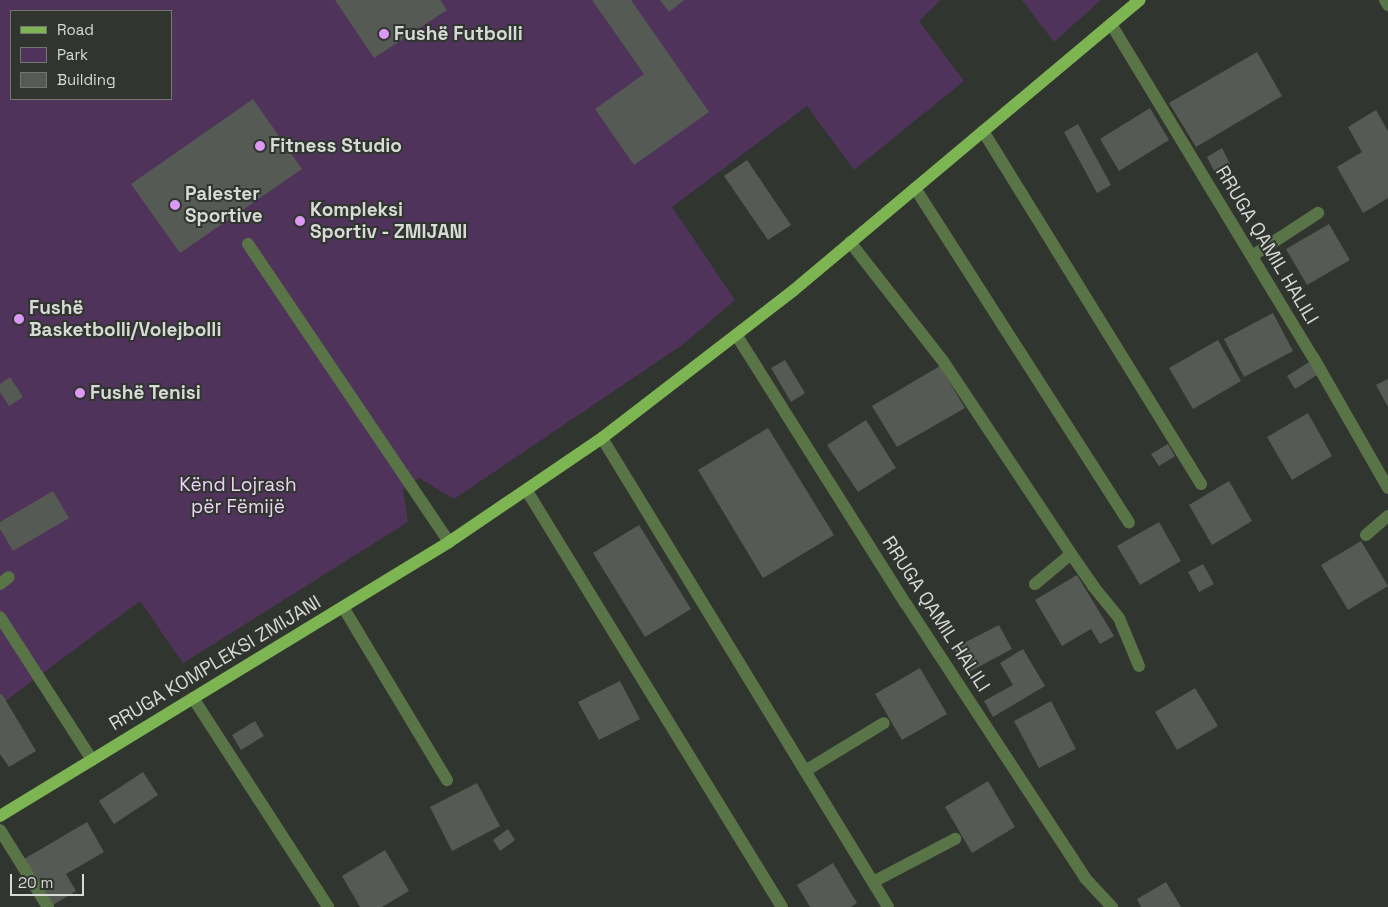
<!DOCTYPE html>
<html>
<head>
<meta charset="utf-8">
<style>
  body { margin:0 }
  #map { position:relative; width:1388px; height:907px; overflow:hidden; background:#31352f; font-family:"Space Grotesk",sans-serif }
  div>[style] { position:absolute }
  .green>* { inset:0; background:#4f335a }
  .building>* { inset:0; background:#565a54 }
  .minor>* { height:12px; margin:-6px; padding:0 6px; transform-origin:6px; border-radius:6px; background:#597547 }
  .major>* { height:12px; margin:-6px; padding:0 6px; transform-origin:6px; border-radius:6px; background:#7db552 }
  .dots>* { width:14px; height:14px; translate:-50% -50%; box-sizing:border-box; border:2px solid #31352f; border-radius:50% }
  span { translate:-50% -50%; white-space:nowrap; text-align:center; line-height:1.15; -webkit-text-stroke:4px #31352f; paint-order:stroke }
  .poi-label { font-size:19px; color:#d7dad6; font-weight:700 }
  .left { translate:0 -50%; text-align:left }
  .street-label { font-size:19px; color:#d7dad6 }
  .park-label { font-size:19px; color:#edd3f7 }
  .legend { position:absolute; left:10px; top:10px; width:162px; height:90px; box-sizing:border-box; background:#31352f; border:1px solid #737772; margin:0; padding:6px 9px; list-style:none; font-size:15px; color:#d7dad6 }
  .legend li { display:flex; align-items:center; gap:10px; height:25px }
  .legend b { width:25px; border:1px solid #737772 }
  .scale { position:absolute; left:10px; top:874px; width:74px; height:22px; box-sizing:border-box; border:2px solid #d7dad6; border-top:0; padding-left:6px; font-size:15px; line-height:18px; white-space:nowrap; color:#d7dad6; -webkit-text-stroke:4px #31352f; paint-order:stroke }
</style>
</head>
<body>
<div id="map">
  <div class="green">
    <div style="clip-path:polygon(evenodd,0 0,941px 0,919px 21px,964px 81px,854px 170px,807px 106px,672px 207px,735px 300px,685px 343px,454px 499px,419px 478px,403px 490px,408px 522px,183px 663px,140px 601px,0 705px,0 0,11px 11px,171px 11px,171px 99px,11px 99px,11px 11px)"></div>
    <div style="clip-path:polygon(1022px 0,1101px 0,1054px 42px)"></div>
  </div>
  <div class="building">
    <div style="clip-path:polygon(335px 0,440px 0,447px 10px,374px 58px)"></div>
    <div style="clip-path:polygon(592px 0,631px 0,709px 112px,634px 165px,595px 109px,644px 74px)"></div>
    <div style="clip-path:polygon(660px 0,684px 0,669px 12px)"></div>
    <div style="clip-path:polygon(1257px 52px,1282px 96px,1196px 147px,1169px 103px)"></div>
    <div style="clip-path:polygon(253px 99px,302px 169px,180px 253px,131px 184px)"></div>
    <div style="clip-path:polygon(1150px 108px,1169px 140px,1119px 171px,1100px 139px)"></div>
    <div style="clip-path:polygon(1376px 110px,1388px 131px,1388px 198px,1363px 213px,1337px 167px,1362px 152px,1348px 127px)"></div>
    <div style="clip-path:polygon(1078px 124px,1111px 185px,1097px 193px,1064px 132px)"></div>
    <div style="clip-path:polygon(1222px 148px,1230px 164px,1215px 173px,1207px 157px)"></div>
    <div style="clip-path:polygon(747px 160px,791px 225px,768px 240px,724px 176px)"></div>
    <div style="clip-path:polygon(1329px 224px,1350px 260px,1307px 285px,1286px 249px)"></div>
    <div style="clip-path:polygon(1273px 313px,1293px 351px,1244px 377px,1224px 339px)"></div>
    <div style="clip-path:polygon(1218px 340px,1241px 381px,1193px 409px,1169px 368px)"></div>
    <div style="clip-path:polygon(785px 360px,805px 393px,791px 402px,771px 368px)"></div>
    <div style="clip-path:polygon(1309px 362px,1317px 375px,1295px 389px,1287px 376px)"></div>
    <div style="clip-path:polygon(940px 366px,965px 408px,897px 447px,872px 406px)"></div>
    <div style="clip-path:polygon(10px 377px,23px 397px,9px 406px,0 392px,0 384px)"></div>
    <div style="clip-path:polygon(1388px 379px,1388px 407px,1376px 385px)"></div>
    <div style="clip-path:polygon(1308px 413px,1332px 456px,1292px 480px,1267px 437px)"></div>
    <div style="clip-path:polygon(866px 420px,896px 468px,858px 492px,827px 445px)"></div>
    <div style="clip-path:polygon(768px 428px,834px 535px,763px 578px,698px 470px)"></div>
    <div style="clip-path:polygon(1168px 444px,1175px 456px,1159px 466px,1151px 454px)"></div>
    <div style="clip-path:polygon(1229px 481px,1252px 521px,1212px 545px,1189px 505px)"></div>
    <div style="clip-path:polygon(53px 491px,69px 518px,13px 551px,0 529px,0 522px)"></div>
    <div style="clip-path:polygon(1159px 522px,1181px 561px,1140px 585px,1117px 546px)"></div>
    <div style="clip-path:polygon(639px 525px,691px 609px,645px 637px,593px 553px)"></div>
    <div style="clip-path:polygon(1361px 541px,1388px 586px,1348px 610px,1321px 565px)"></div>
    <div style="clip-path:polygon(1203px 564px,1214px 584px,1199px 592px,1188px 572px)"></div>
    <div style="clip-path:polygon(1077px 575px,1114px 636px,1100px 644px,1091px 629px,1062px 646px,1035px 600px)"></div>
    <div style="clip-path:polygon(999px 625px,1012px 649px,967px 673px,954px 648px)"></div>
    <div style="clip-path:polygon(1023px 649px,1045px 686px,993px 717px,984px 701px,1013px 685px,1000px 663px)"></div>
    <div style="clip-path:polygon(920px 668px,947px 714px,902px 740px,875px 694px)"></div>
    <div style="clip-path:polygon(620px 681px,640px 719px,599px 740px,578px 702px)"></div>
    <div style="clip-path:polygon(1195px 688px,1218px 726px,1177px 750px,1155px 712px)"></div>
    <div style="clip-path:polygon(2px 694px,36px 751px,9px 767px,0 754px,0 695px)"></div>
    <div style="clip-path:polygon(1051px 701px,1076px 749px,1039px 768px,1014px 721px)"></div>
    <div style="clip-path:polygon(255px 721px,264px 736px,241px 750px,232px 735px)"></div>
    <div style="clip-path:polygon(143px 772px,158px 795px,114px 824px,99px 801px)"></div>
    <div style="clip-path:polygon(988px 781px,1015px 827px,972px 853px,945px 807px)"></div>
    <div style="clip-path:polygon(477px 783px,500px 826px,452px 851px,430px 807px)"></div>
    <div style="clip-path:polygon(87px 822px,104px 852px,66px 874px,76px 891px,51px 906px,24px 859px)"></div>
    <div style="clip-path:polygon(508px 829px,515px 840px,500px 851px,493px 840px)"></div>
    <div style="clip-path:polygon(385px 850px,409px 891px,382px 907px,360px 907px,342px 876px)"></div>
    <div style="clip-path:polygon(833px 863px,857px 903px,851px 907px,810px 907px,797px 885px)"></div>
    <div style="clip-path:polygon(1166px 882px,1181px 907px,1141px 907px,1137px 899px)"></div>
  </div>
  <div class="minor">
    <div style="left:1385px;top:0;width:6px;rotate:59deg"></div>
    <div style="left:1111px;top:24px;width:389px;rotate:58.8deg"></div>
    <div style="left:1313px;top:357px;width:151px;rotate:60.2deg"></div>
    <div style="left:983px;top:131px;width:415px;rotate:58.3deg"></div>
    <div style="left:915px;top:188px;width:397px;rotate:57.4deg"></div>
    <div style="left:850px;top:242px;width:151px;rotate:52deg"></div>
    <div style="left:943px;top:361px;width:232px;rotate:56.4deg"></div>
    <div style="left:1071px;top:554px;width:47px;rotate:140.2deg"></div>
    <div style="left:248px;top:244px;width:359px;rotate:56deg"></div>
    <div style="left:1252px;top:256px;width:79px;rotate:-33.1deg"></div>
    <div style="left:737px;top:336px;width:317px;rotate:57.8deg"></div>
    <div style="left:906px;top:604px;width:327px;rotate:56.8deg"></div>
    <div style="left:1085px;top:878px;width:40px;rotate:47deg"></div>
    <div style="left:602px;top:438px;width:549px;rotate:58.62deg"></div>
    <div style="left:527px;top:491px;width:488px;rotate:58.5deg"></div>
    <div style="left:1366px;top:535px;width:29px;rotate:-41deg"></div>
    <div style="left:1071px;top:554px;width:39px;rotate:55deg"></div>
    <div style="left:1093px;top:586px;width:41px;rotate:50.9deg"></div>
    <div style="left:1119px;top:618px;width:52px;rotate:67.4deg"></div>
    <div style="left:0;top:584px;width:11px;rotate:-38deg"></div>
    <div style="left:343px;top:607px;width:202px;rotate:59deg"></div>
    <div style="left:0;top:617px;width:170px;rotate:57.2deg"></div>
    <div style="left:193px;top:698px;width:249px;rotate:57.1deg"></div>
    <div style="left:805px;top:771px;width:92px;rotate:-31.3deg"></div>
    <div style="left:0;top:830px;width:91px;rotate:58.1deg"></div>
    <div style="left:873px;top:882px;width:93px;rotate:-27.7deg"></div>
  </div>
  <div class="major">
    <div style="left:0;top:816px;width:526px;rotate:-31.39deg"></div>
    <div style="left:449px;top:542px;width:185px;rotate:-34.2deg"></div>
    <div style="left:602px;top:438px;width:242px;rotate:-37.6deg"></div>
    <div style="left:794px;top:290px;width:451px;rotate:-40deg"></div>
  </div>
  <div class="dots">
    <div style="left:384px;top:34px;background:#dc99f4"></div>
    <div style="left:260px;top:146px;background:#dc99f4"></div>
    <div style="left:175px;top:205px;background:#dc99f4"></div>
    <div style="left:300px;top:221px;background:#dc99f4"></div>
    <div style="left:19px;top:319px;background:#dc99f4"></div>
    <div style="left:80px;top:393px;background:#dc99f4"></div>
  </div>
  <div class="poi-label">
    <span class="left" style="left:394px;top:34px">Fushë Futbolli</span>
    <span class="left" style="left:270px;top:146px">Fitness Studio</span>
    <span class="left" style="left:185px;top:205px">Palester<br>Sportive</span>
    <span class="left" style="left:310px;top:221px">Kompleksi<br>Sportiv - ZMIJANI</span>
    <span class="left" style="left:29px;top:319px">Fushë<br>Basketbolli/Volejbolli</span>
    <span class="left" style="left:90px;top:393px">Fushë Tenisi</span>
  </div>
  <div class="street-label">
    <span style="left:1267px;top:245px;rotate:59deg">RRUGA QAMIL HALILI</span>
    <span style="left:936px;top:614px;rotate:57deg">RRUGA QAMIL HALILI</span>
    <span style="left:215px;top:663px;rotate:-31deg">RRUGA KOMPLEKSI ZMIJANI</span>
  </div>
  <div class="park-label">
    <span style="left:238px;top:496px">Kënd Lojrash<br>për Fëmijë</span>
  </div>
  <ul class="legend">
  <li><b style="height:6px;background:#7db552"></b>Road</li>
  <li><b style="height:14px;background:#4f335a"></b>Park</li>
  <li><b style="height:14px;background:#565a54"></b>Building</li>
  </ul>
  <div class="scale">20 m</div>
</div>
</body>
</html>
